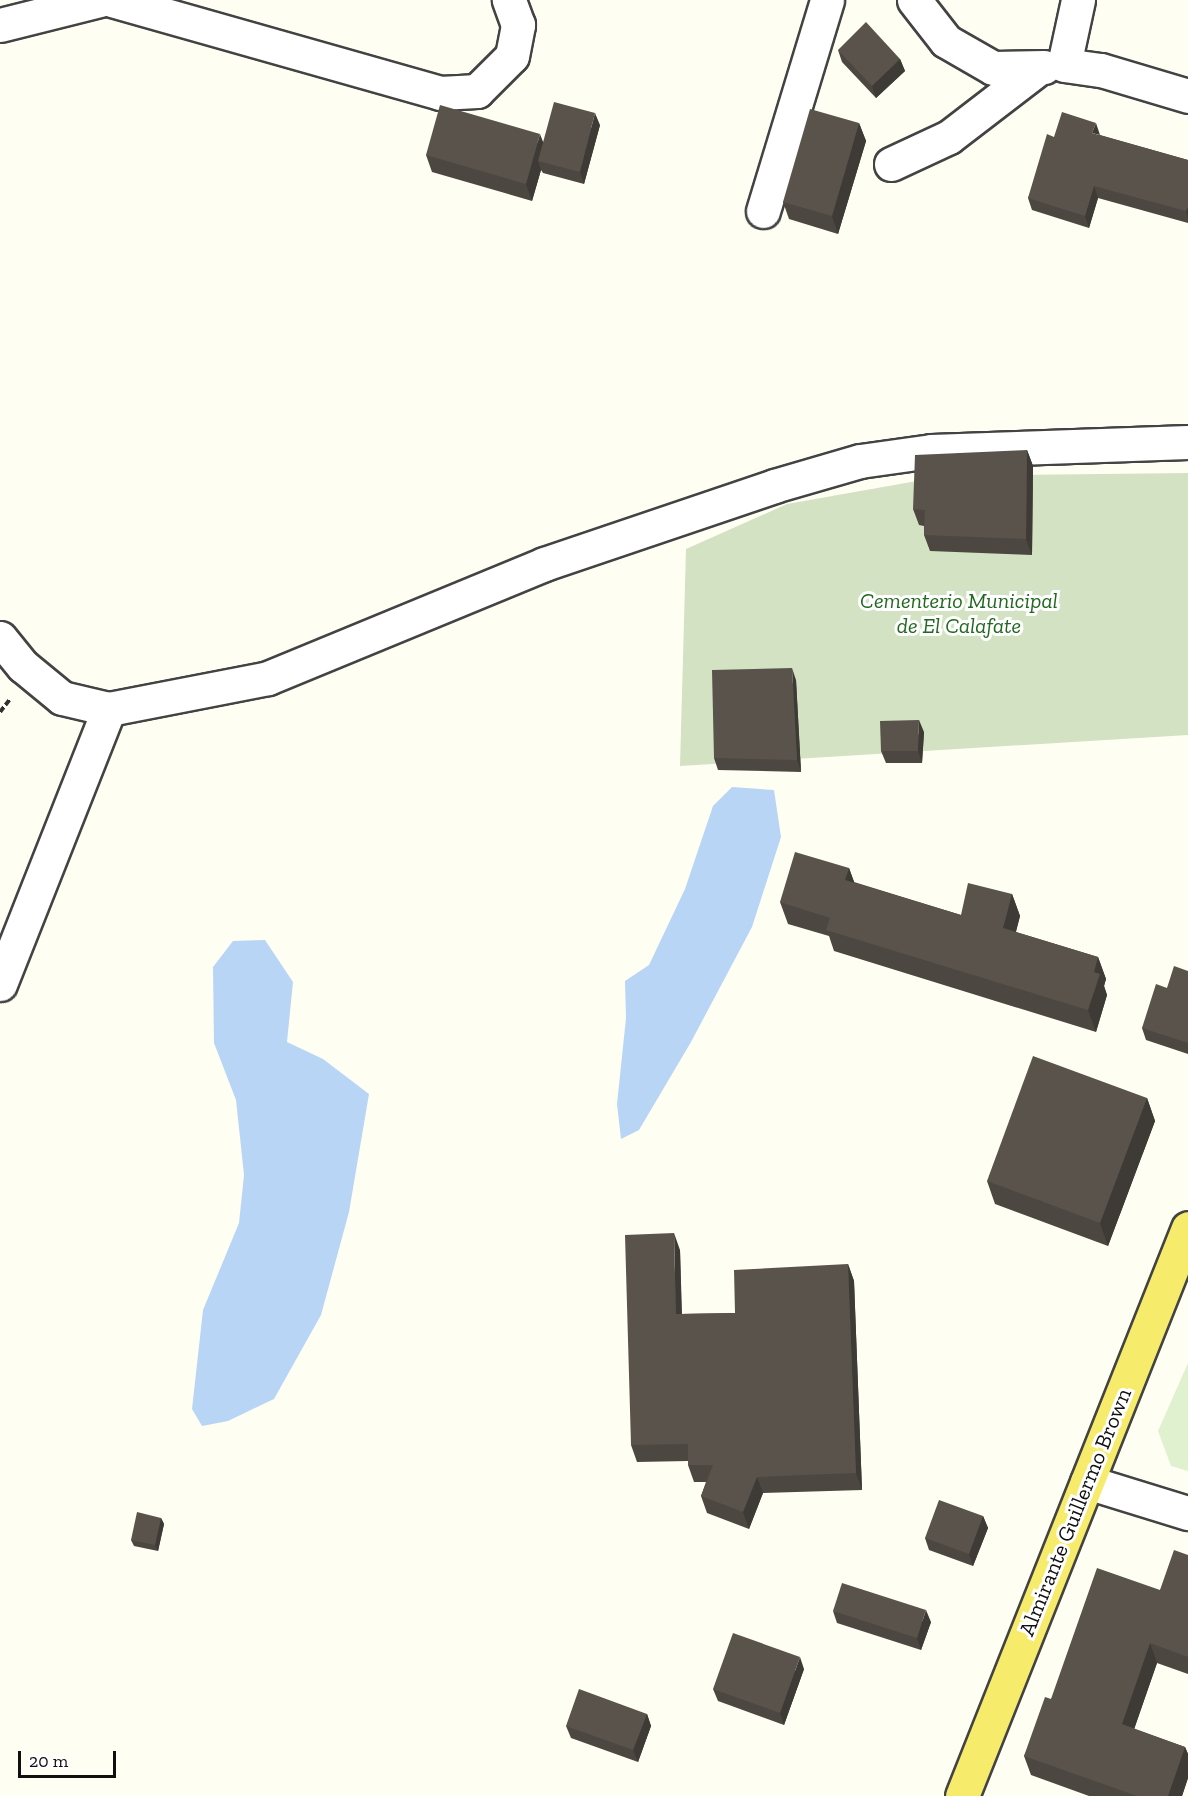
<!DOCTYPE html>
<html>
<head>
<meta charset="utf-8">
<style>
  body { margin:0 }
  #map { position:relative; width:1188px; height:1796px; overflow:hidden; background:#fffef3; font-family:"Zilla Slab",serif }
  div>[style] { position:absolute }
  .cemetery>* { inset:0; background:#d3e2c3 }
  .pitch>* { inset:0; background:#dff1ce }
  .water>* { inset:0; background:#b8d5f6 }
  .path>* { height:4px; margin-top:-2px; transform-origin:0; background:repeating-linear-gradient(90deg,#323232 0 6px,transparent 0 9px) }
  .roads { filter:drop-shadow(2px 0 #434343) drop-shadow(-2px 0 #434343) drop-shadow(0 2px #434343) drop-shadow(0 -2px #434343) }
  .minor>* { height:33px; margin:-16.5px; padding:0 16.5px; transform-origin:16.5px; border-radius:16.5px; background:#fff }
  .major>* { height:33px; margin:-16.5px; padding:0 16.5px; transform-origin:16.5px; border-radius:16.5px; background:#f6eb6b }
  .wall>* { inset:0; background:#4d4741 }
  .shaded-wall>* { inset:0; background:#3e3a35 }
  .building>* { inset:0; background:#59534c }
  span { translate:-50% -50%; white-space:nowrap; text-align:center; line-height:1.15; -webkit-text-stroke:6px #fff; paint-order:stroke }
  .park-label { font-size:22px; color:#236820; font-style:italic }
  .street-label { font-size:22px; color:#101010 }
  .scale { position:absolute; left:18px; top:1751px; width:98px; height:27px; box-sizing:border-box; border:3px solid #101010; border-top:0; padding-left:8px; font-size:18px; line-height:21px; white-space:nowrap; color:#101010; -webkit-text-stroke:4px #fff; paint-order:stroke }
</style>
</head>
<body>
<div id="map">
  <div class="cemetery">
    <div style="clip-path:polygon(1188px 473px,1188px 735px,680px 766px,686px 549px,787px 504px,945px 476px)"></div>
  </div>
  <div class="pitch">
    <div style="clip-path:polygon(1188px 1363px,1188px 1471px,1171px 1466px,1158px 1431px)"></div>
  </div>
  <div class="water">
    <div style="clip-path:polygon(732px 787px,774px 790px,781px 837px,752px 927px,691px 1042px,639px 1130px,621px 1139px,617px 1104px,626px 1018px,625px 981px,649px 965px,685px 889px,713px 806px)"></div>
    <div style="clip-path:polygon(265px 940px,293px 982px,287px 1042px,323px 1059px,369px 1094px,349px 1212px,321px 1315px,274px 1399px,228px 1421px,202px 1426px,192px 1409px,203px 1310px,239px 1223px,244px 1175px,236px 1100px,214px 1043px,213px 967px,233px 941px)"></div>
  </div>
  <div class="path">
    <div style="left:0;top:712px;width:16px;rotate:-52deg"></div>
  </div>
  <div class="roads">
    <div class="minor">
      <div style="left:112px;top:0;width:341px;rotate:15.8deg"></div>
      <div style="left:440px;top:93px;width:37px;rotate:-3deg"></div>
      <div style="left:477px;top:91px;width:49px;rotate:-45deg"></div>
      <div style="left:512px;top:56px;width:32px;rotate:-79deg"></div>
      <div style="left:518px;top:25px;width:27px;rotate:-110deg"></div>
      <div style="left:914px;top:0;width:52px;rotate:52deg"></div>
      <div style="left:946px;top:41px;width:54px;rotate:29.9deg"></div>
      <div style="left:993px;top:68px;width:51px;rotate:-1.1deg"></div>
      <div style="left:1078px;top:0;width:66px;rotate:102.2deg"></div>
      <div style="left:1064px;top:65px;width:37px;rotate:8deg"></div>
      <div style="left:1101px;top:70px;width:91px;rotate:16.6deg"></div>
      <div style="left:0;top:25px;width:103px;rotate:-14deg"></div>
      <div style="left:891px;top:164px;width:64px;rotate:-25deg"></div>
      <div style="left:949px;top:137px;width:113px;rotate:-37.5deg"></div>
      <div style="left:763px;top:211px;width:220px;rotate:-73.1deg"></div>
      <div style="left:0;top:638px;width:36px;rotate:51deg"></div>
      <div style="left:23px;top:666px;width:50px;rotate:39.4deg"></div>
      <div style="left:62px;top:698px;width:48px;rotate:13.2deg"></div>
      <div style="left:109px;top:709px;width:162px;rotate:-11deg"></div>
      <div style="left:268px;top:678px;width:299px;rotate:-22.4deg"></div>
      <div style="left:544px;top:564px;width:243px;rotate:-18.7deg"></div>
      <div style="left:774px;top:486px;width:90px;rotate:-16.2deg"></div>
      <div style="left:860px;top:461px;width:72px;rotate:-8deg"></div>
      <div style="left:931px;top:451px;width:257px;rotate:-2deg"></div>
      <div style="left:0;top:984px;width:296px;rotate:-68.4deg"></div>
      <div style="left:1087px;top:1482px;width:106px;rotate:17.1deg"></div>
    </div>
    <div class="major">
      <div style="left:962px;top:1796px;width:611px;rotate:-68.3deg"></div>
    </div>
  </div>
  <div class="wall">
    <div style="clip-path:polygon(838px 50px,900px 59px,905px 71px,876px 98px,842px 62px)"></div>
    <div style="clip-path:polygon(859px 123px,866px 141px,838px 234px,789px 219px,783px 202px)"></div>
    <div style="clip-path:polygon(600px 125px,584px 184px,543px 173px,541px 170px,532px 201px,432px 172px,426px 155px,543px 142px)"></div>
    <div style="clip-path:polygon(1100px 135px,1188px 160px,1188px 223px,1098px 198px,1089px 228px,1032px 210px,1028px 198px,1054px 137px)"></div>
    <div style="clip-path:polygon(1027px 450px,1033px 466px,1032px 555px,930px 551px,924px 535px,924px 526px,919px 525px,913px 509px)"></div>
    <div style="clip-path:polygon(796px 680px,801px 772px,718px 770px,714px 758px)"></div>
    <div style="clip-path:polygon(924px 732px,922px 763px,886px 763px,881px 751px)"></div>
    <div style="clip-path:polygon(849px 868px,854px 882px,961px 915px,1012px 894px,1020px 916px,1016px 932px,1098px 957px,1106px 979px,1104px 986px,1107px 995px,1096px 1032px,834px 951px,829px 936px,788px 924px,780px 902px)"></div>
    <div style="clip-path:polygon(1188px 971px,1188px 1054px,1146px 1040px,1142px 1028px,1167px 988px)"></div>
    <div style="clip-path:polygon(1147px 1098px,1155px 1121px,1108px 1246px,995px 1204px,987px 1181px)"></div>
    <div style="clip-path:polygon(680px 1250px,682px 1314px,735px 1313px,848px 1264px,854px 1281px,862px 1490px,763px 1493px,749px 1529px,707px 1513px,701px 1496px,706px 1482px,694px 1482px,688px 1465px,688px 1461px,637px 1462px,631px 1445px)"></div>
    <div style="clip-path:polygon(983px 1516px,988px 1528px,973px 1566px,929px 1550px,925px 1538px)"></div>
    <div style="clip-path:polygon(161px 1518px,164px 1524px,158px 1551px,134px 1546px,131px 1540px)"></div>
    <div style="clip-path:polygon(1188px 1555px,1188px 1674px,1157px 1663px,1134px 1729px,1185px 1747px,1188px 1754px,1188px 1778px,1182px 1796px,1089px 1796px,1031px 1775px,1024px 1756px,1051px 1699px,1160px 1590px)"></div>
    <div style="clip-path:polygon(833px 1611px,931px 1622px,921px 1650px,837px 1623px)"></div>
    <div style="clip-path:polygon(804px 1669px,784px 1725px,718px 1701px,713px 1689px)"></div>
    <div style="clip-path:polygon(647px 1714px,651px 1726px,638px 1762px,571px 1738px,566px 1726px)"></div>
  </div>
  <div class="shaded-wall">
    <div style="clip-path:polygon(900px 59px,905px 71px,876px 98px,872px 86px)"></div>
    <div style="clip-path:polygon(595px 113px,600px 125px,584px 184px,580px 172px)"></div>
    <div style="clip-path:polygon(859px 123px,866px 141px,838px 234px,832px 216px)"></div>
    <div style="clip-path:polygon(1096px 123px,1100px 135px,1092px 133px)"></div>
    <div style="clip-path:polygon(540px 134px,547px 152px,538px 161px,541px 170px,532px 201px,526px 184px)"></div>
    <div style="clip-path:polygon(1094px 186px,1098px 198px,1089px 228px,1085px 216px)"></div>
    <div style="clip-path:polygon(1187px 208px,1188px 211px,1188px 218px,1186px 211px)"></div>
    <div style="clip-path:polygon(1027px 450px,1033px 466px,1032px 555px,1026px 539px)"></div>
    <div style="clip-path:polygon(792px 668px,796px 680px,801px 772px,797px 760px)"></div>
    <div style="clip-path:polygon(919px 720px,924px 732px,922px 763px,918px 751px)"></div>
    <div style="clip-path:polygon(849px 868px,857px 890px,845px 880px)"></div>
    <div style="clip-path:polygon(1012px 894px,1020px 916px,1011px 949px,1003px 928px)"></div>
    <div style="clip-path:polygon(1098px 957px,1106px 979px,1104px 986px,1107px 995px,1096px 1032px,1088px 1010px,1094px 972px)"></div>
    <div style="clip-path:polygon(1147px 1098px,1155px 1121px,1108px 1246px,1100px 1223px)"></div>
    <div style="clip-path:polygon(674px 1233px,680px 1250px,682px 1331px,676px 1314px)"></div>
    <div style="clip-path:polygon(848px 1264px,854px 1281px,862px 1490px,856px 1473px)"></div>
    <div style="clip-path:polygon(757px 1477px,763px 1493px,749px 1529px,743px 1512px)"></div>
    <div style="clip-path:polygon(983px 1516px,988px 1528px,973px 1566px,969px 1554px)"></div>
    <div style="clip-path:polygon(161px 1518px,164px 1524px,158px 1551px,155px 1545px)"></div>
    <div style="clip-path:polygon(926px 1610px,931px 1622px,921px 1650px,917px 1638px)"></div>
    <div style="clip-path:polygon(1150px 1643px,1157px 1663px,1129px 1744px,1122px 1724px)"></div>
    <div style="clip-path:polygon(800px 1657px,804px 1669px,784px 1725px,780px 1713px)"></div>
    <div style="clip-path:polygon(647px 1714px,651px 1726px,638px 1762px,633px 1750px)"></div>
    <div style="clip-path:polygon(1185px 1747px,1188px 1754px,1188px 1778px,1182px 1796px,1168px 1796px)"></div>
  </div>
  <div class="building">
    <div style="clip-path:polygon(866px 22px,900px 59px,872px 86px,838px 50px)"></div>
    <div style="clip-path:polygon(554px 102px,595px 113px,580px 172px,538px 161px)"></div>
    <div style="clip-path:polygon(440px 105px,540px 134px,526px 184px,426px 155px)"></div>
    <div style="clip-path:polygon(810px 109px,859px 123px,832px 216px,783px 202px)"></div>
    <div style="clip-path:polygon(1062px 112px,1096px 123px,1092px 133px,1188px 160px,1188px 208px,1187px 208px,1186px 211px,1094px 186px,1085px 216px,1028px 198px,1047px 134px,1054px 137px)"></div>
    <div style="clip-path:polygon(1027px 450px,1026px 539px,924px 535px,925px 510px,913px 509px,915px 455px)"></div>
    <div style="clip-path:polygon(792px 668px,797px 760px,714px 758px,712px 670px)"></div>
    <div style="clip-path:polygon(919px 720px,918px 751px,881px 751px,880px 721px)"></div>
    <div style="clip-path:polygon(795px 852px,849px 868px,845px 880px,961px 915px,968px 883px,1012px 894px,1003px 928px,1098px 957px,1094px 972px,1100px 974px,1088px 1010px,826px 930px,830px 918px,780px 902px)"></div>
    <div style="clip-path:polygon(1174px 966px,1188px 971px,1188px 1043px,1142px 1028px,1156px 984px,1167px 988px)"></div>
    <div style="clip-path:polygon(1033px 1056px,1147px 1098px,1100px 1223px,987px 1181px)"></div>
    <div style="clip-path:polygon(674px 1233px,676px 1314px,735px 1313px,734px 1270px,848px 1264px,856px 1473px,757px 1477px,743px 1512px,701px 1496px,713px 1465px,688px 1465px,688px 1444px,631px 1445px,625px 1235px)"></div>
    <div style="clip-path:polygon(939px 1500px,983px 1516px,969px 1554px,925px 1538px)"></div>
    <div style="clip-path:polygon(137px 1512px,161px 1518px,155px 1545px,131px 1540px)"></div>
    <div style="clip-path:polygon(1174px 1550px,1188px 1555px,1188px 1657px,1150px 1643px,1122px 1724px,1185px 1747px,1168px 1796px,1137px 1796px,1024px 1756px,1045px 1697px,1051px 1699px,1097px 1568px,1160px 1590px)"></div>
    <div style="clip-path:polygon(842px 1583px,926px 1610px,917px 1638px,833px 1611px)"></div>
    <div style="clip-path:polygon(733px 1633px,800px 1657px,780px 1713px,713px 1689px)"></div>
    <div style="clip-path:polygon(579px 1689px,647px 1714px,633px 1750px,566px 1726px)"></div>
  </div>
  <div class="park-label">
    <span style="left:959px;top:613px">Cementerio Municipal<br>de El Calafate</span>
  </div>
  <div class="street-label">
    <span style="left:1075px;top:1512px;rotate:-68deg">Almirante Guillermo Brown</span>
  </div>
  <div class="scale">20 m</div>
</div>
</body>
</html>
